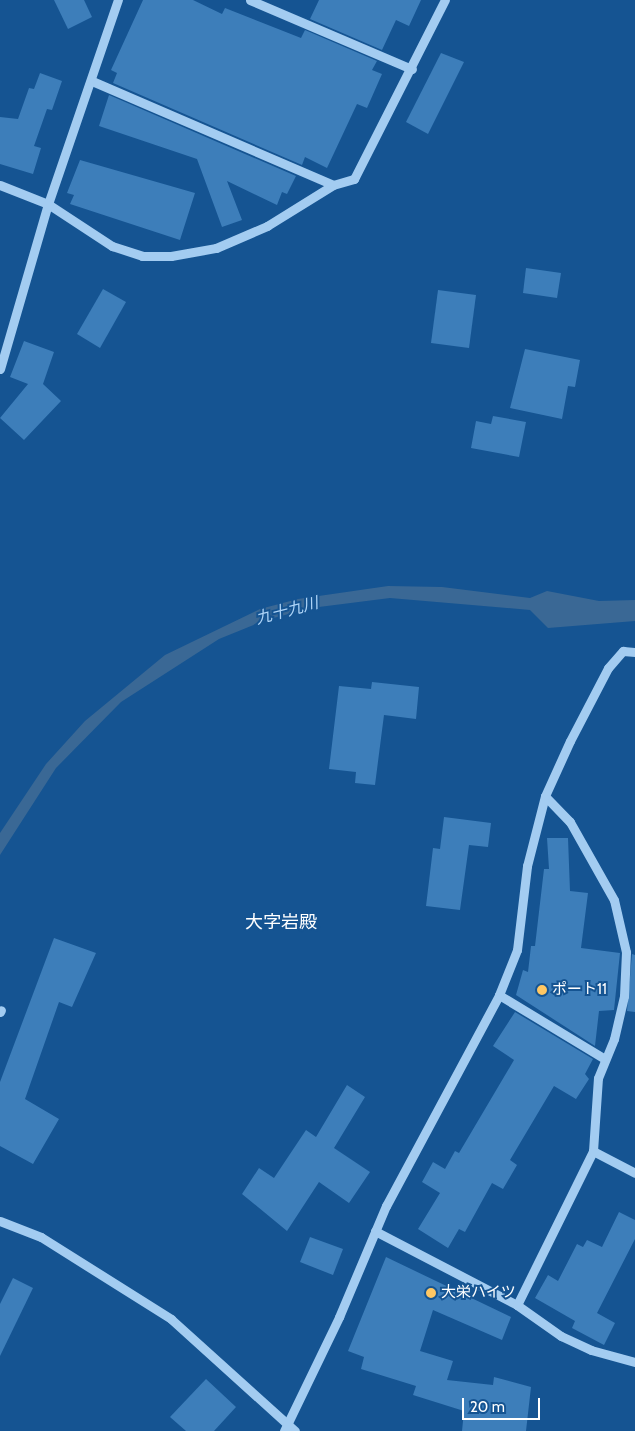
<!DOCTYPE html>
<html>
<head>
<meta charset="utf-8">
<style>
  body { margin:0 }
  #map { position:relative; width:635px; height:1431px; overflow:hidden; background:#155492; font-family:Cabin,"Noto Sans JP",sans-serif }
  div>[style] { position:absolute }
  .water>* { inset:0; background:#3a6895 }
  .building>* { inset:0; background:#3d7eba }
  .minor>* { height:9px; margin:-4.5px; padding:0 4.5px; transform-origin:4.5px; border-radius:4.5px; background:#a3ccf1 }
  .dots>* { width:14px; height:14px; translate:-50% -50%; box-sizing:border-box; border:2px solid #155492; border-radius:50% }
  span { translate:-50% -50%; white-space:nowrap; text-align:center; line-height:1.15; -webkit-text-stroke:4px #155492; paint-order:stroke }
  .poi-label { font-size:15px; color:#fff }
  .left { translate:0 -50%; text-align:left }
  .water-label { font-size:16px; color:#afd5f8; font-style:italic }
  .quarter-label { font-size:18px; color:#fff }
  .scale { position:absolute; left:462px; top:1398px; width:78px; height:22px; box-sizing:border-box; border:2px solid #fff; border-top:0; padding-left:6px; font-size:15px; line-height:18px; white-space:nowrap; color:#fff; -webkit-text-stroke:4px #155492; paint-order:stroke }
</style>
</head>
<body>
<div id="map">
  <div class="water">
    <div style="clip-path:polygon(388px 586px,442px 587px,530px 598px,547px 591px,599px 601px,635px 600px,635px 621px,548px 628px,530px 610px,390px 598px,311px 608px,266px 620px,219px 639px,121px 702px,56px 768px,0 855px,0 833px,46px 764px,85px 721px,165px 655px,260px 609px,298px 599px)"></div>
  </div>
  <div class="building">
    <div style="clip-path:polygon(54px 0,84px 0,92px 17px,68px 29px)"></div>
    <div style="clip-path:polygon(143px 0,193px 0,222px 14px,225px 8px,301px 38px,305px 30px,377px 61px,372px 70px,382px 74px,367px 108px,357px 104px,327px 168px,305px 157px,302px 165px,113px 83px,117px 73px,111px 70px)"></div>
    <div style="clip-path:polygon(319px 0,421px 0,409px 26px,396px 20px,382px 50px,310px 19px)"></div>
    <div style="clip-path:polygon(441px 53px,464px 62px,428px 134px,406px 122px)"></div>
    <div style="clip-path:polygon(40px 73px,62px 81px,52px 110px,47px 109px,34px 146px,41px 148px,33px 174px,0 164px,0 117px,18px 119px,29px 88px,34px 89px)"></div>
    <div style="clip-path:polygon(109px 95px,296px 176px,287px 194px,282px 192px,277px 205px,227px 181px,242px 220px,222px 227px,197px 159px,99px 126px)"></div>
    <div style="clip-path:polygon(80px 160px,195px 193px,180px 240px,70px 204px,74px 195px,67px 193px)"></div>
    <div style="clip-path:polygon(526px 268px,561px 273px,557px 298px,523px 293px)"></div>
    <div style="clip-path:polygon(103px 289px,126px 302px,100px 348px,77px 334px)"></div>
    <div style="clip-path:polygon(438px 290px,476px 295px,469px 348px,431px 343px)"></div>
    <div style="clip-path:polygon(24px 341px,54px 352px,43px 384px,61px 401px,24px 440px,0 418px,28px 384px,10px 377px)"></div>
    <div style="clip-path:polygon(525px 349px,580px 360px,575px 387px,568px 386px,562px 419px,510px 408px)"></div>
    <div style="clip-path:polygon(493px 416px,526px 422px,519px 457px,471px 448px,476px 421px,491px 424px)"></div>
    <div style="clip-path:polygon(372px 682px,419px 687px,416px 719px,384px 715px,375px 785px,355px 783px,356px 772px,329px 769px,339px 686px,371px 689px)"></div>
    <div style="clip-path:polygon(444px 817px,491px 823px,488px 847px,469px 845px,460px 910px,426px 906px,433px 848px,440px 849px)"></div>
    <div style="clip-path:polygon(547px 838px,568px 838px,570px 891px,588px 893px,581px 948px,620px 953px,614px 1010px,599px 1011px,595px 1046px,516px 995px,523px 970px,528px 972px,531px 946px,535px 946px,544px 869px,549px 869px)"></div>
    <div style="clip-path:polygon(54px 938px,96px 953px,72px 1007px,59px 1002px,25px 1099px,59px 1119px,33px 1164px,0 1146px,0 1082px)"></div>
    <div style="clip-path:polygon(632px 954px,635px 955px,635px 1012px,627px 1011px)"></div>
    <div style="clip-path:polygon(515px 1012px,593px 1059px,585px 1074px,589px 1079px,576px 1099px,554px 1086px,510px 1160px,517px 1165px,503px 1189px,492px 1183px,465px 1232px,459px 1229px,448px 1248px,418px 1229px,440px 1193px,422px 1182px,433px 1162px,445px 1169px,455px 1151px,459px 1153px,514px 1060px,493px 1046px)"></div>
    <div style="clip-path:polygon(347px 1085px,365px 1097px,334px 1148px,370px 1172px,349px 1203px,319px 1182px,287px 1231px,242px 1194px,259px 1168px,274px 1178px,306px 1130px,316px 1137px)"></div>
    <div style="clip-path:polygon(619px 1212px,635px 1220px,635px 1239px,597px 1313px,615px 1323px,604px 1345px,572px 1328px,575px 1321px,535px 1298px,548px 1275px,558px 1281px,577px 1244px,583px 1247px,587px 1240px,602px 1247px)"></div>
    <div style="clip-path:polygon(310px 1237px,343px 1249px,333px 1275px,300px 1262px)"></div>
    <div style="clip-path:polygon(386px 1257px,511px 1317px,502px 1340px,433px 1310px,420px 1351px,453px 1361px,447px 1380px,493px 1385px,494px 1377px,531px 1387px,526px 1431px,462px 1431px,464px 1411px,413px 1395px,416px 1386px,361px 1369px,364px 1357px,348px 1351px)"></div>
    <div style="clip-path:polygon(13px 1278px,33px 1288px,0 1356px,0 1304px)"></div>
    <div style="clip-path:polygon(206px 1379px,236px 1407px,214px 1431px,186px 1431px,170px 1417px)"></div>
  </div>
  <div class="minor">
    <div style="left:250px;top:0;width:176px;rotate:23.1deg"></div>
    <div style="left:92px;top:81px;width:262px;rotate:23.3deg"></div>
    <div style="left:0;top:185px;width:52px;rotate:21.6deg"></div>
    <div style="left:48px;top:204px;width:77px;rotate:33.3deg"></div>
    <div style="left:112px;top:246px;width:32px;rotate:18deg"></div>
    <div style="left:142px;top:256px;width:29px"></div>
    <div style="left:171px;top:256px;width:46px;rotate:-10.1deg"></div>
    <div style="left:216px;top:248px;width:56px;rotate:-23.3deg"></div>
    <div style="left:267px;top:226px;width:78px;rotate:-31.8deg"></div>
    <div style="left:333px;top:185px;width:22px;rotate:-16deg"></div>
    <div style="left:354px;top:179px;width:201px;rotate:-63.1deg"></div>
    <div style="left:0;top:369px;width:172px;rotate:-73.8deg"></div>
    <div style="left:48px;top:204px;width:216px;rotate:-71.1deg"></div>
    <div style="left:499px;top:995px;width:124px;rotate:31.1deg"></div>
    <div style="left:0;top:1012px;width:2px;rotate:-63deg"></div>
    <div style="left:593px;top:1151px;width:47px;rotate:27.6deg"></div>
    <div style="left:0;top:1221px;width:44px;rotate:21.3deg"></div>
    <div style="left:41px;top:1237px;width:154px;rotate:32.2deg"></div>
    <div style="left:171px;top:1319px;width:167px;rotate:42.1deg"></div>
    <div style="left:375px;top:1231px;width:160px;rotate:27.5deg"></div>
    <div style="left:517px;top:1305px;width:54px;rotate:35.2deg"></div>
    <div style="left:561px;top:1336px;width:33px;rotate:25deg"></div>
    <div style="left:591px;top:1350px;width:46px;rotate:15.3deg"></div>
    <div style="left:517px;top:1305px;width:172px;rotate:-63.7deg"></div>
    <div style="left:593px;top:1151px;width:73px;rotate:-86.1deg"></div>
    <div style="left:598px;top:1078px;width:42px;rotate:-67.7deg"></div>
    <div style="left:614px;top:1039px;width:44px;rotate:-76.9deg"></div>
    <div style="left:624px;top:996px;width:44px;rotate:-87.4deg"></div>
    <div style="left:626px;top:952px;width:53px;rotate:-103deg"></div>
    <div style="left:614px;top:900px;width:90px;rotate:-119.4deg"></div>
    <div style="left:570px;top:822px;width:36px;rotate:-134deg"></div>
    <div style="left:284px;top:1431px;width:127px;rotate:-64.2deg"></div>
    <div style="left:339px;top:1317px;width:121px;rotate:-67.1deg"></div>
    <div style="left:386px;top:1206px;width:239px;rotate:-61.8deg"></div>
    <div style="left:499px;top:995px;width:48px;rotate:-68.2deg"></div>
    <div style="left:517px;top:950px;width:85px;rotate:-83.2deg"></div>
    <div style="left:527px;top:866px;width:72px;rotate:-75.6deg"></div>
    <div style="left:545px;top:796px;width:60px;rotate:-65.6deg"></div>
    <div style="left:570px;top:741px;width:82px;rotate:-62.5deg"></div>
    <div style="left:608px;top:668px;width:23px;rotate:-49deg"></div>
    <div style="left:623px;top:651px;width:12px;rotate:5deg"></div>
  </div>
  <div class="dots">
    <div style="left:542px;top:990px;background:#ffc763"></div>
    <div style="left:431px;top:1293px;background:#ffc763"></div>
  </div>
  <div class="poi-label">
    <span class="left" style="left:552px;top:990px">ポート11</span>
    <span class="left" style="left:441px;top:1293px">大栄ハイツ</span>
  </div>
  <div class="water-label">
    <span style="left:287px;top:611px;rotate:-15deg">九十九川</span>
  </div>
  <div class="quarter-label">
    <span style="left:281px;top:922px">大字岩殿</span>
  </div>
  <div class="scale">20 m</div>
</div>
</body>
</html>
